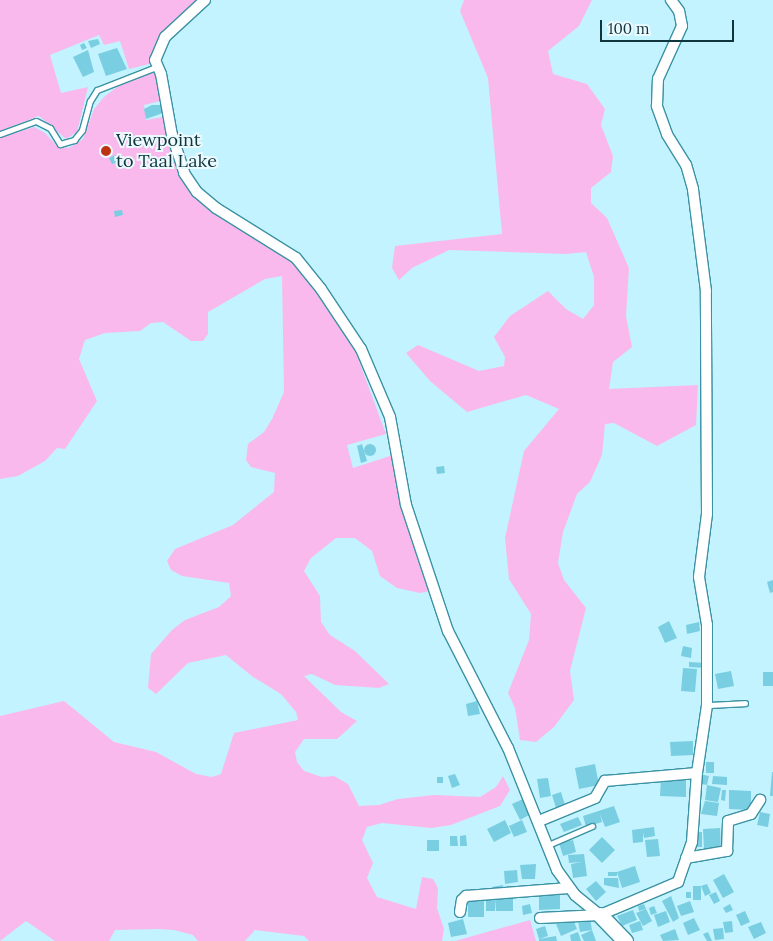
<!DOCTYPE html>
<html>
<head>
<meta charset="utf-8">
<style>
  body { margin:0 }
  #map { position:relative; width:773px; height:941px; overflow:hidden; background:#c3f3ff; font-family:Lora,serif }
  div>[style] { position:absolute }
  .green>* { inset:0; background:#fab9ec }
  .building>* { inset:0; background:#79cee1 }
  .round { border-radius:50% }
  .roads { filter:drop-shadow(1px 0 #3b92a4) drop-shadow(-1px 0 #3b92a4) drop-shadow(0 1px #3b92a4) drop-shadow(0 -1px #3b92a4) }
  .lane>* { height:5px; margin:-2.5px; padding:0 2.5px; transform-origin:2.5px; border-radius:2.5px; background:#fff }
  .street>* { height:10px; margin:-5px; padding:0 5px; transform-origin:5px; border-radius:5px; background:#fff }
  .secondary>* { height:15px; margin:-7.5px; padding:0 7.5px; transform-origin:7.5px; border-radius:7.5px; background:#fff }
  .dots>* { width:14px; height:14px; translate:-50% -50%; box-sizing:border-box; border:2px solid #ebfafe; border-radius:50% }
  span { translate:-50% -50%; white-space:nowrap; text-align:center; line-height:1.15; -webkit-text-stroke:4px #ebfafe; paint-order:stroke }
  .poi-label { font-size:18px; color:#10353c }
  .left { translate:0 -50%; text-align:left }
  .scale { position:absolute; left:600px; top:20px; width:134px; height:22px; box-sizing:border-box; border:2px solid #10353c; border-top:0; padding-left:6px; font-size:15px; line-height:18px; white-space:nowrap; color:#10353c; -webkit-text-stroke:4px #ebfafe; paint-order:stroke }
</style>
</head>
<body>
<div id="map">
  <div class="green">
    <div style="clip-path:polygon(0 0,198px 0,160px 36px,149px 64px,129px 69px,120px 41px,104px 45px,99px 35px,50px 55px,61px 93px,88px 87px,77px 132px,66px 139px,39px 116px,0 131px)"></div>
    <div style="clip-path:polygon(464px 0,592px 0,579px 26px,548px 51px,553px 74px,587px 84px,605px 109px,601px 125px,613px 156px,611px 172px,591px 188px,591px 203px,607px 218px,629px 268px,626px 316px,632px 347px,613px 362px,609px 389px,698px 385px,696px 425px,657px 446px,614px 423px,605px 424px,602px 455px,590px 482px,577px 494px,563px 532px,558px 563px,564px 580px,586px 608px,570px 671px,574px 700px,554px 727px,536px 742px,520px 740px,515px 708px,508px 693px,529px 640px,531px 614px,509px 579px,505px 538px,524px 451px,559px 409px,526px 395px,467px 412px,430px 381px,406px 353px,418px 345px,479px 371px,504px 366px,505px 357px,494px 337px,510px 316px,548px 291px,566px 309px,583px 319px,594px 305px,594px 277px,586px 252px,566px 254px,449px 250px,412px 268px,399px 280px,392px 268px,395px 246px,502px 234px,488px 78px,460px 11px)"></div>
    <div style="clip-path:polygon(152px 71px,156px 75px,160px 101px,144px 105px,146px 120px,163px 117px,183px 182px,204px 205px,296px 265px,353px 345px,386px 434px,347px 445px,353px 468px,393px 455px,402px 510px,431px 591px,420px 593px,397px 588px,380px 576px,372px 551px,355px 538px,336px 538px,311px 558px,304px 571px,320px 596px,321px 622px,330px 635px,355px 651px,389px 684px,379px 688px,335px 685px,312px 674px,304px 676px,341px 712px,357px 721px,337px 739px,304px 739px,295px 752px,297px 762px,304px 771px,322px 777px,334px 776px,348px 784px,359px 806px,379px 805px,398px 799px,434px 795px,480px 797px,496px 787px,503px 776px,510px 790px,500px 806px,451px 825px,431px 828px,382px 823px,367px 827px,362px 840px,373px 863px,367px 878px,377px 897px,416px 909px,422px 877px,433px 879px,438px 888px,437px 908px,444px 929px,442px 941px,309px 941px,304px 936px,255px 930px,245px 941px,198px 941px,193px 935px,174px 930px,158px 929px,115px 930px,109px 941px,55px 941px,26px 921px,0 941px,0 716px,64px 701px,114px 742px,156px 752px,196px 774px,212px 777px,221px 774px,234px 733px,298px 720px,296px 712px,281px 694px,253px 677px,226px 655px,188px 663px,156px 694px,148px 688px,151px 654px,172px 630px,185px 620px,219px 607px,231px 596px,229px 583px,182px 576px,171px 570px,167px 561px,175px 549px,233px 525px,274px 492px,275px 473px,251px 467px,246px 460px,248px 444px,264px 432px,272px 419px,284px 392px,282px 276px,265px 279px,208px 312px,208px 334px,203px 341px,191px 341px,163px 322px,151px 323px,140px 331px,105px 333px,85px 340px,79px 359px,97px 401px,65px 449px,57px 448px,45px 461px,18px 476px,0 479px,0 138px,34px 127px,45px 133px,57px 146px,69px 148px,83px 139px,94px 109px,104px 97px,126px 80px)"></div>
    <div style="clip-path:polygon(530px 920px,536px 941px,455px 941px)"></div>
  </div>
  <div class="building">
    <div style="clip-path:polygon(98px 39px,100px 44px,91px 48px,88px 41px)"></div>
    <div style="clip-path:polygon(84px 43px,87px 48px,82px 50px,80px 45px)"></div>
    <div style="clip-path:polygon(117px 48px,127px 69px,106px 76px,98px 54px)"></div>
    <div style="clip-path:polygon(88px 50px,94px 72px,83px 77px,73px 57px)"></div>
    <div style="clip-path:polygon(152px 105px,162px 105px,163px 113px,146px 119px,144px 109px)"></div>
    <div style="clip-path:polygon(115px 155px,118px 162px,112px 164px,109px 158px)"></div>
    <div style="clip-path:polygon(122px 210px,123px 215px,115px 217px,114px 211px)"></div>
    <div class="round" style="left:364px;top:444px;width:12px;height:12px"></div>
    <div style="clip-path:polygon(362px 444px,367px 461px,361px 463px,357px 446px)"></div>
    <div style="clip-path:polygon(444px 466px,445px 473px,437px 474px,436px 467px)"></div>
    <div style="clip-path:polygon(773px 580px,773px 592px,770px 593px,767px 582px)"></div>
    <div style="clip-path:polygon(669px 621px,677px 638px,665px 643px,658px 627px)"></div>
    <div style="clip-path:polygon(699px 622px,700px 631px,687px 634px,686px 625px)"></div>
    <div style="clip-path:polygon(683px 646px,692px 648px,691px 658px,681px 656px)"></div>
    <div style="clip-path:polygon(689px 662px,706px 663px,706px 668px,689px 667px)"></div>
    <div style="clip-path:polygon(683px 668px,697px 669px,695px 692px,681px 691px)"></div>
    <div style="clip-path:polygon(731px 671px,734px 686px,718px 689px,715px 674px)"></div>
    <div style="clip-path:polygon(763px 672px,773px 672px,773px 686px,763px 686px)"></div>
    <div style="clip-path:polygon(477px 701px,480px 714px,468px 716px,466px 704px)"></div>
    <div style="clip-path:polygon(693px 741px,693px 755px,671px 756px,670px 742px)"></div>
    <div style="clip-path:polygon(706px 762px,714px 762px,714px 773px,706px 773px)"></div>
    <div style="clip-path:polygon(595px 764px,599px 785px,579px 789px,575px 768px)"></div>
    <div style="clip-path:polygon(772px 772px,773px 772px,773px 796px,770px 796px)"></div>
    <div style="clip-path:polygon(455px 774px,460px 785px,452px 788px,448px 776px)"></div>
    <div style="clip-path:polygon(699px 774px,709px 776px,707px 785px,721px 788px,718px 802px,705px 800px,707px 785px,697px 783px)"></div>
    <div style="clip-path:polygon(713px 776px,727px 777px,727px 785px,712px 784px)"></div>
    <div style="clip-path:polygon(437px 777px,443px 777px,443px 783px,437px 783px)"></div>
    <div style="clip-path:polygon(661px 777px,686px 779px,686px 797px,660px 796px)"></div>
    <div style="clip-path:polygon(548px 778px,551px 796px,540px 798px,537px 779px)"></div>
    <div style="clip-path:polygon(722px 790px,726px 790px,725px 801px,721px 800px)"></div>
    <div style="clip-path:polygon(729px 790px,751px 791px,751px 810px,729px 809px)"></div>
    <div style="clip-path:polygon(561px 792px,566px 808px,557px 811px,552px 795px)"></div>
    <div style="clip-path:polygon(523px 799px,531px 814px,520px 820px,512px 804px)"></div>
    <div style="clip-path:polygon(705px 801px,719px 803px,717px 816px,701px 814px)"></div>
    <div style="clip-path:polygon(614px 806px,620px 822px,605px 827px,600px 814px,602px 822px,586px 827px,583px 816px)"></div>
    <div style="clip-path:polygon(760px 812px,770px 814px,768px 827px,757px 825px)"></div>
    <div style="clip-path:polygon(578px 817px,582px 825px,564px 832px,560px 824px)"></div>
    <div style="clip-path:polygon(505px 820px,511px 833px,494px 842px,487px 829px)"></div>
    <div style="clip-path:polygon(522px 820px,527px 832px,514px 837px,509px 826px)"></div>
    <div style="clip-path:polygon(654px 827px,655px 836px,644px 838px,643px 832px,643px 842px,633px 843px,632px 830px)"></div>
    <div style="clip-path:polygon(720px 828px,721px 849px,704px 850px,703px 829px)"></div>
    <div style="clip-path:polygon(693px 832px,702px 832px,702px 847px,694px 847px)"></div>
    <div style="clip-path:polygon(466px 835px,467px 846px,460px 846px,460px 836px)"></div>
    <div style="clip-path:polygon(450px 836px,457px 836px,458px 846px,450px 846px)"></div>
    <div style="clip-path:polygon(602px 837px,615px 850px,602px 863px,589px 850px)"></div>
    <div style="clip-path:polygon(658px 839px,660px 856px,647px 857px,645px 840px)"></div>
    <div style="clip-path:polygon(427px 840px,439px 840px,439px 851px,427px 851px)"></div>
    <div style="clip-path:polygon(573px 840px,576px 852px,563px 856px,559px 843px)"></div>
    <div style="clip-path:polygon(584px 854px,587px 876px,573px 878px,571px 864px,582px 862px,569px 863px,568px 855px)"></div>
    <div style="clip-path:polygon(536px 864px,535px 879px,522px 879px,520px 865px)"></div>
    <div style="clip-path:polygon(635px 866px,640px 882px,622px 888px,617px 872px)"></div>
    <div style="clip-path:polygon(517px 870px,518px 882px,505px 884px,504px 871px)"></div>
    <div style="clip-path:polygon(608px 872px,617px 872px,617px 876px,608px 876px)"></div>
    <div style="clip-path:polygon(724px 874px,734px 892px,723px 898px,713px 880px)"></div>
    <div style="clip-path:polygon(604px 878px,618px 878px,619px 888px,604px 885px)"></div>
    <div style="clip-path:polygon(596px 881px,606px 892px,596px 901px,586px 889px)"></div>
    <div style="clip-path:polygon(707px 884px,711px 893px,705px 896px,701px 886px)"></div>
    <div style="clip-path:polygon(503px 885px,504px 890px,494px 892px,492px 887px)"></div>
    <div style="clip-path:polygon(693px 886px,701px 886px,701px 900px,693px 900px)"></div>
    <div style="clip-path:polygon(686px 892px,691px 892px,691px 898px,686px 898px)"></div>
    <div style="clip-path:polygon(716px 892px,720px 901px,714px 904px,709px 895px)"></div>
    <div style="clip-path:polygon(539px 893px,560px 893px,560px 909px,539px 910px)"></div>
    <div style="clip-path:polygon(468px 896px,484px 896px,484px 917px,468px 917px)"></div>
    <div style="clip-path:polygon(671px 896px,679px 918px,673px 922px,662px 901px)"></div>
    <div style="clip-path:polygon(496px 897px,513px 897px,513px 911px,496px 911px)"></div>
    <div style="clip-path:polygon(486px 898px,496px 898px,495px 911px,486px 911px)"></div>
    <div style="clip-path:polygon(690px 901px,694px 912px,681px 916px,677px 906px)"></div>
    <div style="clip-path:polygon(530px 904px,532px 913px,523px 915px,522px 906px)"></div>
    <div style="clip-path:polygon(644px 904px,646px 909px,639px 911px,638px 906px)"></div>
    <div style="clip-path:polygon(730px 904px,733px 910px,726px 913px,723px 908px)"></div>
    <div style="clip-path:polygon(654px 906px,657px 913px,651px 915px,649px 908px)"></div>
    <div style="clip-path:polygon(646px 909px,652px 921px,643px 926px,636px 913px)"></div>
    <div style="clip-path:polygon(633px 910px,637px 920px,622px 926px,617px 916px)"></div>
    <div style="clip-path:polygon(666px 911px,670px 922px,658px 927px,654px 915px)"></div>
    <div style="clip-path:polygon(745px 911px,750px 922px,741px 926px,736px 915px)"></div>
    <div style="clip-path:polygon(572px 917px,577px 929px,561px 936px,556px 924px)"></div>
    <div style="clip-path:polygon(694px 918px,700px 930px,688px 935px,683px 923px)"></div>
    <div style="clip-path:polygon(463px 919px,467px 934px,451px 937px,448px 923px)"></div>
    <div style="clip-path:polygon(590px 919px,592px 930px,580px 932px,578px 921px)"></div>
    <div style="clip-path:polygon(640px 921px,643px 930px,632px 933px,629px 925px)"></div>
    <div style="clip-path:polygon(732px 921px,733px 932px,725px 933px,723px 922px)"></div>
    <div style="clip-path:polygon(761px 922px,766px 933px,754px 939px,748px 927px)"></div>
    <div style="clip-path:polygon(545px 926px,548px 936px,539px 939px,536px 929px)"></div>
    <div style="clip-path:polygon(723px 928px,724px 939px,715px 940px,713px 929px)"></div>
    <div style="clip-path:polygon(675px 929px,679px 940px,663px 941px,660px 935px)"></div>
    <div style="clip-path:polygon(592px 930px,596px 941px,584px 941px,581px 935px)"></div>
    <div style="clip-path:polygon(578px 932px,581px 941px,571px 941px,570px 935px)"></div>
    <div style="clip-path:polygon(708px 932px,712px 941px,707px 941px,703px 934px)"></div>
    <div style="clip-path:polygon(556px 936px,557px 941px,539px 941px,539px 939px)"></div>
  </div>
  <div class="roads">
    <div class="lane">
      <div style="left:0;top:134px;width:38px;rotate:-20deg"></div>
      <div style="left:36px;top:121px;width:16px;rotate:27deg"></div>
      <div style="left:50px;top:128px;width:19px;rotate:58deg"></div>
      <div style="left:60px;top:144px;width:15px;rotate:-16deg"></div>
      <div style="left:74px;top:140px;width:13px;rotate:-51deg"></div>
      <div style="left:82px;top:130px;width:30px;rotate:-75deg"></div>
      <div style="left:90px;top:101px;width:13px;rotate:-58deg"></div>
      <div style="left:97px;top:90px;width:63px;rotate:-21.3deg"></div>
      <div style="left:707px;top:705px;width:38px;rotate:-3deg"></div>
      <div style="left:548px;top:845px;width:48px;rotate:-23.4deg"></div>
    </div>
    <div class="street">
      <div style="left:205px;top:0;width:54px;rotate:137.2deg"></div>
      <div style="left:165px;top:37px;width:25px;rotate:113deg"></div>
      <div style="left:155px;top:60px;width:15px;rotate:67deg"></div>
      <div style="left:161px;top:74px;width:62px;rotate:79.8deg"></div>
      <div style="left:172px;top:135px;width:40px;rotate:72deg"></div>
      <div style="left:184px;top:173px;width:23px;rotate:56deg"></div>
      <div style="left:197px;top:192px;width:25px;rotate:40deg"></div>
      <div style="left:216px;top:208px;width:94px;rotate:32deg"></div>
      <div style="left:296px;top:258px;width:40px;rotate:51deg"></div>
      <div style="left:321px;top:289px;width:72px;rotate:56.3deg"></div>
      <div style="left:361px;top:349px;width:74px;rotate:66.9deg"></div>
      <div style="left:390px;top:417px;width:89px;rotate:79.7deg"></div>
      <div style="left:406px;top:505px;width:133px;rotate:71.6deg"></div>
      <div style="left:448px;top:631px;width:131px;rotate:62.9deg"></div>
      <div style="left:508px;top:748px;width:131px;rotate:68.1deg"></div>
      <div style="left:557px;top:870px;width:31px;rotate:54deg"></div>
      <div style="left:575px;top:895px;width:32px;rotate:39deg"></div>
      <div style="left:539px;top:821px;width:61px;rotate:-22.3deg"></div>
      <div style="left:595px;top:798px;width:20px;rotate:-60deg"></div>
      <div style="left:605px;top:781px;width:92px;rotate:-5deg"></div>
      <div style="left:686px;top:858px;width:42px;rotate:-9.7deg"></div>
      <div style="left:727px;top:851px;width:30px;rotate:-88deg"></div>
      <div style="left:728px;top:821px;width:24px;rotate:-17deg"></div>
      <div style="left:751px;top:814px;width:17px;rotate:-57deg"></div>
      <div style="left:460px;top:912px;width:12px;rotate:-81deg"></div>
      <div style="left:462px;top:900px;width:6px;rotate:-45deg"></div>
      <div style="left:466px;top:896px;width:103px;rotate:-4.4deg"></div>
      <div style="left:540px;top:918px;width:60px;rotate:-2.9deg"></div>
      <div style="left:600px;top:915px;width:85px;rotate:-22.9deg"></div>
      <div style="left:678px;top:882px;width:42px;rotate:-70.7deg"></div>
      <div style="left:692px;top:842px;width:69px;rotate:-85.9deg"></div>
      <div style="left:697px;top:773px;width:69px;rotate:-81.6deg"></div>
      <div style="left:707px;top:705px;width:80px;rotate:-90deg"></div>
      <div style="left:707px;top:625px;width:49px;rotate:-99.5deg"></div>
      <div style="left:699px;top:577px;width:64px;rotate:-82.8deg"></div>
      <div style="left:707px;top:514px;width:223px;rotate:-90.3deg"></div>
      <div style="left:706px;top:291px;width:103px;rotate:-97.3deg"></div>
      <div style="left:693px;top:189px;width:25px;rotate:-106deg"></div>
      <div style="left:686px;top:165px;width:36px;rotate:-122deg"></div>
      <div style="left:667px;top:134px;width:30px;rotate:-110deg"></div>
      <div style="left:657px;top:106px;width:27px;rotate:-88deg"></div>
      <div style="left:658px;top:79px;width:58px;rotate:-65.6deg"></div>
      <div style="left:682px;top:26px;width:15px;rotate:-101deg"></div>
      <div style="left:679px;top:11px;width:14px;rotate:-126deg"></div>
    </div>
    <div class="secondary">
      <div style="left:600px;top:915px;width:36px;rotate:46deg"></div>
    </div>
  </div>
  <div class="dots">
    <div style="left:106px;top:151px;background:#be3412"></div>
  </div>
  <div class="poi-label">
    <span class="left" style="left:116px;top:151px">Viewpoint<br>to Taal Lake</span>
  </div>
  <div class="scale">100 m</div>
</div>
</body>
</html>
